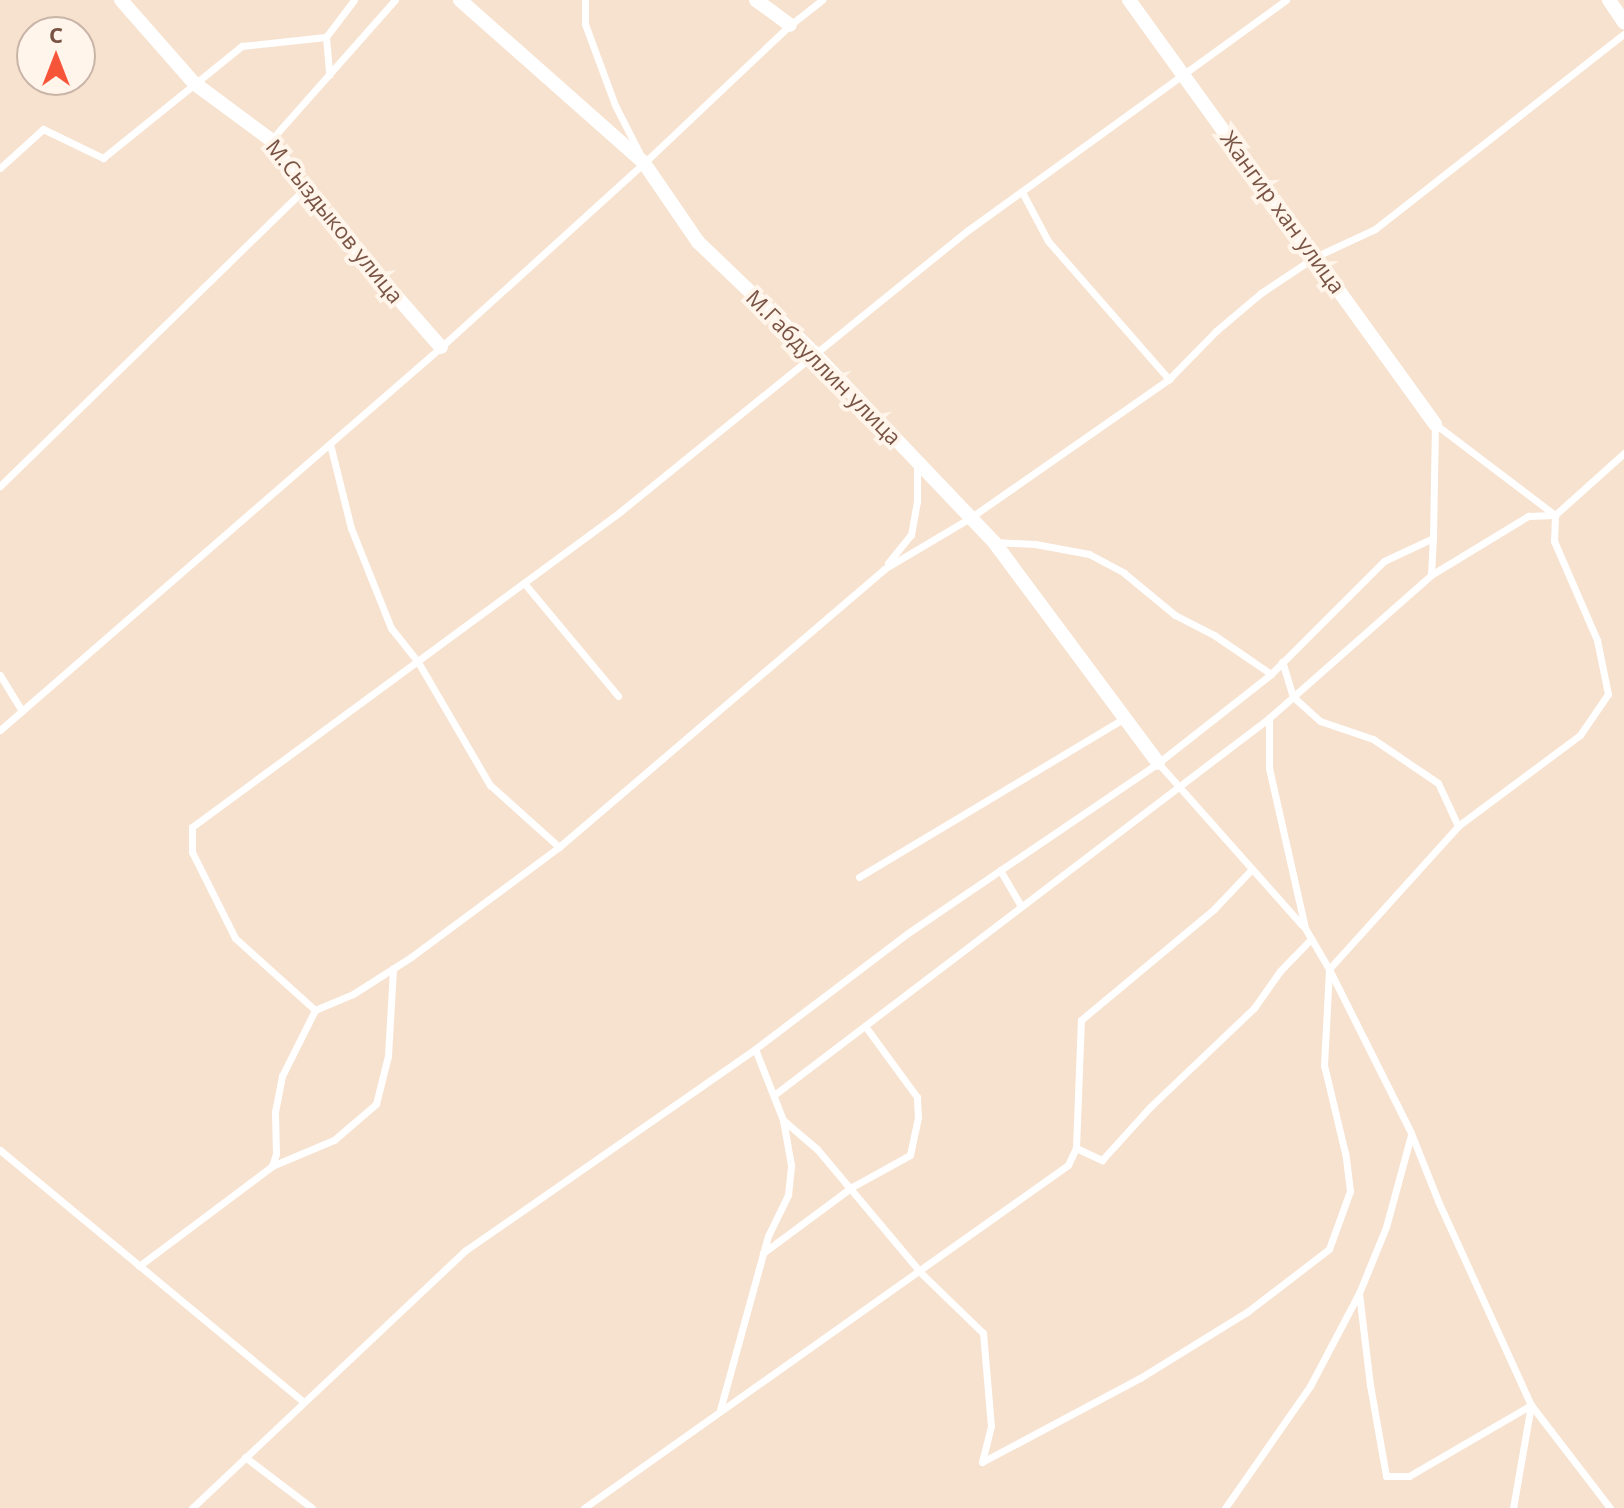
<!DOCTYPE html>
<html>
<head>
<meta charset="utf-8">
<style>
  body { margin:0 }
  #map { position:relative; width:1624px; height:1508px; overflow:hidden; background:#fff1e1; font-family:"Open Sans",sans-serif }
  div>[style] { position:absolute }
  .residential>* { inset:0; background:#f7e2cf }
  .lane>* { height:7px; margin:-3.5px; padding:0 3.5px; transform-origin:3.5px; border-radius:3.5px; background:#fff }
  .street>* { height:14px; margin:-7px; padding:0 7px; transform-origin:7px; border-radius:7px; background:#fff }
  span { translate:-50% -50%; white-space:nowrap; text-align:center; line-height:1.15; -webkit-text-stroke:8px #fff5ea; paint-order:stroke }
  .street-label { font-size:22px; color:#795445 }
  .north { position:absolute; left:16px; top:16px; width:80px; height:80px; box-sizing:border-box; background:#fff5ea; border:2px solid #c9b5a8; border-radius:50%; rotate:0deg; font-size:22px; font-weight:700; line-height:32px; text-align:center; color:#795445 }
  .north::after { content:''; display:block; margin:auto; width:28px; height:36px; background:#f65539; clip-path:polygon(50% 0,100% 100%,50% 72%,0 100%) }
</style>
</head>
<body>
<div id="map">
  <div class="residential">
    <div style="clip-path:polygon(evenodd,0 0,1624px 0,1624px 1508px,0 1508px,0 0,32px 32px,80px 32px,80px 80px,32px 80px,32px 32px)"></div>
  </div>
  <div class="lane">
    <div style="left:585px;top:0;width:24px;rotate:90deg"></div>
    <div style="left:585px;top:24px;width:86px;rotate:69.7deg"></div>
    <div style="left:615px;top:105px;width:55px;rotate:63deg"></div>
    <div style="left:1286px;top:0;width:392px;rotate:144.1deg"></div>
    <div style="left:968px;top:230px;width:448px;rotate:141deg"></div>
    <div style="left:620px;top:512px;width:531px;rotate:143.65deg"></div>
    <div style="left:192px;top:827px;width:25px;rotate:90deg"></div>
    <div style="left:192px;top:852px;width:96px;rotate:63.4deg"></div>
    <div style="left:235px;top:938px;width:108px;rotate:42deg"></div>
    <div style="left:315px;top:1010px;width:41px;rotate:-22.8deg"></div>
    <div style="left:353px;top:994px;width:69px;rotate:-32.5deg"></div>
    <div style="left:411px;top:957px;width:184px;rotate:-36.6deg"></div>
    <div style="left:559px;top:847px;width:428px;rotate:-40.5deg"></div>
    <div style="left:884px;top:569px;width:100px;rotate:-30.7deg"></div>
    <div style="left:970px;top:518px;width:243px;rotate:-34.9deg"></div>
    <div style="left:1169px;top:379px;width:67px;rotate:-45.6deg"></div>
    <div style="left:1216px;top:331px;width:59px;rotate:-40.2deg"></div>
    <div style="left:1261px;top:293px;width:65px;rotate:-33.7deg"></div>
    <div style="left:1315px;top:257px;width:66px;rotate:-25deg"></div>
    <div style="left:1375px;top:229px;width:316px;rotate:-38.1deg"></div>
    <div style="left:326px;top:37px;width:38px;rotate:85deg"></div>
    <div style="left:271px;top:140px;width:187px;rotate:-48.5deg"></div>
    <div style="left:0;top:168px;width:58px;rotate:-42.2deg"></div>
    <div style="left:43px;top:129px;width:67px;rotate:25.8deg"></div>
    <div style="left:103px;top:158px;width:179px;rotate:-38.9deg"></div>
    <div style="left:242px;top:46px;width:84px;rotate:-6.1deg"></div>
    <div style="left:326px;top:37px;width:46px;rotate:-52.9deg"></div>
    <div style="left:1022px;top:192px;width:55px;rotate:62deg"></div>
    <div style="left:1048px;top:241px;width:184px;rotate:48.8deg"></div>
    <div style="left:1435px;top:424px;width:151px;rotate:37.2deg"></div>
    <div style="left:1555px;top:515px;width:26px;rotate:92deg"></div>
    <div style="left:1554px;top:541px;width:108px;rotate:66.5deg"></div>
    <div style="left:1597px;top:640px;width:55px;rotate:78.5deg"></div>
    <div style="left:1608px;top:694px;width:50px;rotate:124.3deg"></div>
    <div style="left:1580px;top:735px;width:152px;rotate:143.3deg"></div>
    <div style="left:330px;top:444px;width:87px;rotate:76deg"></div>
    <div style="left:351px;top:528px;width:108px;rotate:68.2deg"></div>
    <div style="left:391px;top:628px;width:43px;rotate:51.5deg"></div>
    <div style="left:418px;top:662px;width:143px;rotate:59.7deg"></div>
    <div style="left:490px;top:785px;width:93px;rotate:41.9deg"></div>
    <div style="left:0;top:486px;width:424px;rotate:-44.3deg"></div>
    <div style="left:994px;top:542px;width:41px;rotate:2.8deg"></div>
    <div style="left:1035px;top:544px;width:55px;rotate:10.5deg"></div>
    <div style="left:1089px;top:554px;width:40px;rotate:28deg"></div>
    <div style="left:1124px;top:573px;width:66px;rotate:39.5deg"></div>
    <div style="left:1175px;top:615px;width:44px;rotate:27.1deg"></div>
    <div style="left:1214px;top:635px;width:69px;rotate:34.4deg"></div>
    <div style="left:888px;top:563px;width:36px;rotate:-51deg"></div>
    <div style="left:911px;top:535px;width:34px;rotate:-80deg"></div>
    <div style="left:917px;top:502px;width:38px;rotate:-90deg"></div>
    <div style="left:1431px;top:575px;width:37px;rotate:-87deg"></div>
    <div style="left:524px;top:583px;width:147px;rotate:50.2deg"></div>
    <div style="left:0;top:675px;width:42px;rotate:58.6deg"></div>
    <div style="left:1269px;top:718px;width:50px;rotate:90deg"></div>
    <div style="left:1269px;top:768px;width:164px;rotate:77.3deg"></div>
    <div style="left:1305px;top:928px;width:48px;rotate:59.7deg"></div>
    <div style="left:1329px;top:969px;width:183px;rotate:63.4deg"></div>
    <div style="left:1411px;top:1133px;width:73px;rotate:68.3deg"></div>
    <div style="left:1438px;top:1201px;width:224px;rotate:65.5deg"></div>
    <div style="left:1531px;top:1405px;width:105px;rotate:99.9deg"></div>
    <div style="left:0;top:730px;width:584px;rotate:-40.97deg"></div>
    <div style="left:441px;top:347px;width:274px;rotate:-42.2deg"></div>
    <div style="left:644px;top:163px;width:201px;rotate:-43.4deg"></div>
    <div style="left:790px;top:25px;width:41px;rotate:-38deg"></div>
    <div style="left:1158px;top:763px;width:217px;rotate:48.4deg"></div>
    <div style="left:1000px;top:870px;width:42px;rotate:59.7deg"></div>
    <div style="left:859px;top:877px;width:310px;rotate:-30.9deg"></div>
    <div style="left:774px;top:1095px;width:622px;rotate:-37.29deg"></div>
    <div style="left:1269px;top:718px;width:216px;rotate:-41.4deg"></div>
    <div style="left:1431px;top:575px;width:114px;rotate:-31.3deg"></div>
    <div style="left:1528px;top:516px;width:27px;rotate:-2deg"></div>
    <div style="left:1555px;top:515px;width:93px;rotate:-41.9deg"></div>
    <div style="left:783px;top:1120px;width:45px;rotate:40.5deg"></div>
    <div style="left:817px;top:1149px;width:162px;rotate:50deg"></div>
    <div style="left:921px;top:1273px;width:86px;rotate:44.1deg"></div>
    <div style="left:983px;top:1333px;width:93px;rotate:85.1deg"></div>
    <div style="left:991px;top:1426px;width:37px;rotate:104deg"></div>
    <div style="left:982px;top:1462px;width:179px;rotate:-28deg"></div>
    <div style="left:1140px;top:1378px;width:126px;rotate:-31.7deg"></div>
    <div style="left:1247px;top:1312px;width:103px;rotate:-37.5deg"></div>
    <div style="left:1329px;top:1249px;width:62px;rotate:-70.1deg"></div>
    <div style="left:1350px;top:1191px;width:38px;rotate:-97deg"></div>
    <div style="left:1345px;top:1153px;width:90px;rotate:-103.4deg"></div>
    <div style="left:1324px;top:1065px;width:96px;rotate:-87deg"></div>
    <div style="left:1329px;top:969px;width:193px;rotate:-47.9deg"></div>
    <div style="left:1458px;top:826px;width:47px;rotate:-114.9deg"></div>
    <div style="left:1438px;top:783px;width:78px;rotate:-145.9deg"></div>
    <div style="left:1373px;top:739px;width:56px;rotate:-161.2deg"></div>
    <div style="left:1320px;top:721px;width:36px;rotate:-138deg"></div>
    <div style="left:1293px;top:697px;width:37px;rotate:-107deg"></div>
    <div style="left:1411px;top:1135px;width:95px;rotate:105.2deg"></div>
    <div style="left:1386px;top:1227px;width:71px;rotate:112.2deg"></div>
    <div style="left:1359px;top:1293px;width:93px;rotate:83.2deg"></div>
    <div style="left:1370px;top:1385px;width:92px;rotate:80deg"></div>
    <div style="left:1386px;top:1476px;width:23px"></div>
    <div style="left:1409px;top:1476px;width:141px;rotate:-30.2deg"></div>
    <div style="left:1531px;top:1405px;width:130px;rotate:52.5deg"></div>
    <div style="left:1076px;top:1148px;width:29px;rotate:25deg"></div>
    <div style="left:1102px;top:1160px;width:72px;rotate:-47.8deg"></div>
    <div style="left:1150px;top:1107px;width:144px;rotate:-43.6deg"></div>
    <div style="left:1254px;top:1008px;width:45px;rotate:-54.9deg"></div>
    <div style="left:1280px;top:971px;width:45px;rotate:-45.9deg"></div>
    <div style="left:0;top:1150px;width:394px;rotate:39.7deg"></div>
    <div style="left:272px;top:1166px;width:67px;rotate:-22.8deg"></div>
    <div style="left:334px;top:1140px;width:55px;rotate:-40.6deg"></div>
    <div style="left:376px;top:1104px;width:49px;rotate:-76deg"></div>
    <div style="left:388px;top:1056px;width:88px;rotate:-86.7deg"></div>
    <div style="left:763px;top:1253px;width:111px;rotate:-36.6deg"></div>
    <div style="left:852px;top:1187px;width:66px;rotate:-28.9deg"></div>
    <div style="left:910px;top:1155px;width:38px;rotate:-78deg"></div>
    <div style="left:918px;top:1118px;width:21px;rotate:-93deg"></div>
    <div style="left:917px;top:1097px;width:88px;rotate:-126.2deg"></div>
    <div style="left:139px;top:1266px;width:166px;rotate:-36.9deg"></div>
    <div style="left:272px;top:1166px;width:13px;rotate:-72deg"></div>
    <div style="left:276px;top:1154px;width:42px;rotate:-91.4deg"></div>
    <div style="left:275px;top:1112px;width:37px;rotate:-79deg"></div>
    <div style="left:282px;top:1076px;width:74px;rotate:-63.4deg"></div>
    <div style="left:720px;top:1410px;width:180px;rotate:-74.6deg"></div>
    <div style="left:768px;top:1236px;width:46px;rotate:-64deg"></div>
    <div style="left:788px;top:1195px;width:30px;rotate:-84deg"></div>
    <div style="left:791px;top:1165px;width:46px;rotate:-100.1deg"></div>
    <div style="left:783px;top:1120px;width:76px;rotate:-111.5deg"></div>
    <div style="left:245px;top:1457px;width:84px;rotate:37.3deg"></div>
    <div style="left:192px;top:1508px;width:376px;rotate:-43.3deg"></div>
    <div style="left:466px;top:1250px;width:352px;rotate:-34.8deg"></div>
    <div style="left:755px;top:1049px;width:192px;rotate:-37.2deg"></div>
    <div style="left:908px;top:933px;width:302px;rotate:-34.2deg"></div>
    <div style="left:1158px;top:763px;width:144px;rotate:-38.2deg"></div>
    <div style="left:1271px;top:674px;width:160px;rotate:-45deg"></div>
    <div style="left:1384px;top:561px;width:54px;rotate:-25.1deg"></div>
    <div style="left:1433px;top:538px;width:113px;rotate:-89deg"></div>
    <div style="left:584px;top:1508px;width:593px;rotate:-35.32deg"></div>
    <div style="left:1068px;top:1165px;width:19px;rotate:-65deg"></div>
    <div style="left:1076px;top:1148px;width:128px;rotate:-87.8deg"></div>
    <div style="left:1081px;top:1020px;width:173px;rotate:-39.8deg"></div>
    <div style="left:1214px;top:909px;width:55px;rotate:-46.5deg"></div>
    <div style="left:1225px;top:1508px;width:149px;rotate:-55.1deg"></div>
    <div style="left:1310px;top:1386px;width:103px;rotate:-62.2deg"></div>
  </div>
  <div class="street">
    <div style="left:121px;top:0;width:111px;rotate:48.7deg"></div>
    <div style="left:194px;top:83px;width:96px;rotate:36.5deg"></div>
    <div style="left:271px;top:140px;width:59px;rotate:57.4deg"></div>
    <div style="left:303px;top:190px;width:209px;rotate:48.7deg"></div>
    <div style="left:460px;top:0;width:246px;rotate:41.5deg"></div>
    <div style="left:644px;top:163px;width:96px;rotate:55.6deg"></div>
    <div style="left:698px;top:242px;width:159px;rotate:43.7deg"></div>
    <div style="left:813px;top:352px;width:262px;rotate:46.4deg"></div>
    <div style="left:994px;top:542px;width:275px;rotate:53.4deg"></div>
    <div style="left:756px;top:0;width:42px;rotate:36.3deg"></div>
    <div style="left:1129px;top:0;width:523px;rotate:54.18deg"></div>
    <div style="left:1609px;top:0;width:27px;rotate:56deg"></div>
  </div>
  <div class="street-label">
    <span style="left:1283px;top:212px;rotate:54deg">Жангир хан улица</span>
    <span style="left:335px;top:221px;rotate:51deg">М.Сыздыков улица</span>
    <span style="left:824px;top:367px;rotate:45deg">М.Габдуллин улица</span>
  </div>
  <div class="north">С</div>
</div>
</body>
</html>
